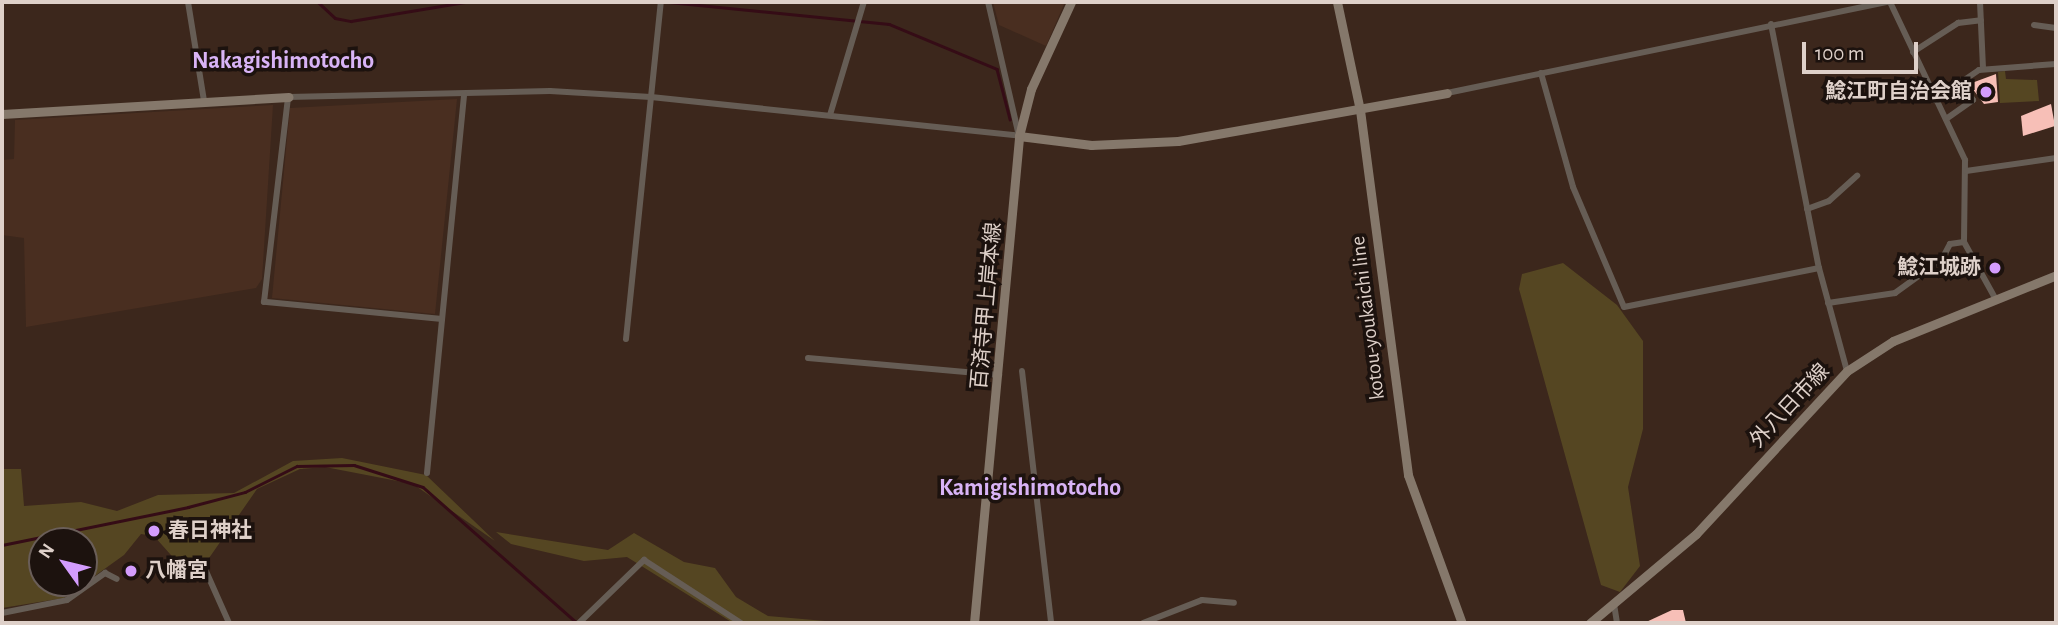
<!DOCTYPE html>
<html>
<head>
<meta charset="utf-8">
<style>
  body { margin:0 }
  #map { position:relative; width:2058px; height:625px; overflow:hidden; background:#3c271c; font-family:"Alegreya Sans","Noto Sans JP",sans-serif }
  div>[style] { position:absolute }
  .built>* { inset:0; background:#492e20 }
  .green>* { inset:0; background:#554622 }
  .stream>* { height:2.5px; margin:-1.25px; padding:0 1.25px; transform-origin:1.25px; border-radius:1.25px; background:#350c16 }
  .building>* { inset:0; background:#f7bfb7 }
  .street>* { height:6px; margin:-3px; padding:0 3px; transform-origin:3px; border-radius:3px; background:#665d55 }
  .secondary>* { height:9px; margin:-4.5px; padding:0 4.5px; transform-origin:4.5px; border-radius:4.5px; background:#85786b }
  .dots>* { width:19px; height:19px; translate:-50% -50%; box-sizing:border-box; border:4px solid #1c120e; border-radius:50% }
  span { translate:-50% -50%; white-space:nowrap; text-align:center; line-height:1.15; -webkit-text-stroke:7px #1c120e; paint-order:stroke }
  .poi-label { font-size:21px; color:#ded0c9; font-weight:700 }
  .right { translate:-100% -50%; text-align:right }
  .left { translate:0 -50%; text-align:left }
  .street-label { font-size:21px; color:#ded0c9 }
  .quarter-label { font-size:24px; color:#d8b3f6; font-weight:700 }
  .frame { position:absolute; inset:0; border:4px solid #ded0c9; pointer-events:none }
  .north { position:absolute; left:28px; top:527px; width:70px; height:70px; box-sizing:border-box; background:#1c120e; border:2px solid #6a5e59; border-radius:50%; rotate:304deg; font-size:19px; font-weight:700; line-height:28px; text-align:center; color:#ded0c9 }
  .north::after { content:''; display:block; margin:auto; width:24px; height:32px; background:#d39cfd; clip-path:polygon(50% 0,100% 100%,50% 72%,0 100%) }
  .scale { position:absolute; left:1802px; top:42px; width:116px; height:32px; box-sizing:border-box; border:4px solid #ded0c9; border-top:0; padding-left:9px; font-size:21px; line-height:24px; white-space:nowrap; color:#ded0c9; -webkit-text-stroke:5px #1c120e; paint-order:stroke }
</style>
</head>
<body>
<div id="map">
  <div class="built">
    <div style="clip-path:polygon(993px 2px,1065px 2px,1046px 46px,999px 25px)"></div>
    <div style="clip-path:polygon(457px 99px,435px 314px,272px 298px,290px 108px)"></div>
    <div style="clip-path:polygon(273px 105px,262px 279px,256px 288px,26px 327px,24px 238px,2px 235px,2px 160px,14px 159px,15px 120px)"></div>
  </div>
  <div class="green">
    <div style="clip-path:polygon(2005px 71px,2006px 79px,2037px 80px,2039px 101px,2000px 103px,1998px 72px)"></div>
    <div style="clip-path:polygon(1563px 263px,1617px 305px,1643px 341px,1643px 429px,1628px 487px,1640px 566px,1620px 592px,1601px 585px,1519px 289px,1522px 274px)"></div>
    <div style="clip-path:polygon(evenodd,342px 458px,426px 475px,495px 541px,413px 484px,325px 467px,300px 469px,257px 489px,207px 561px,178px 563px,154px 536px,141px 534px,124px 555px,64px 598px,2px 608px,2px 469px,21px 469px,24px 506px,81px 502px,117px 511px,158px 495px,234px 493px,293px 461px,342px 458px,42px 541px,84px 541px,84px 583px,42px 583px,42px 541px)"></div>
    <div style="clip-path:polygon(496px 532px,608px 550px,634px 533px,684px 562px,715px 568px,736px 597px,768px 616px,848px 623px,733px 623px,627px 557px,584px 561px,511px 544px)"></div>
  </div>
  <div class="stream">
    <div style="left:318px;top:2px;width:23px;rotate:43deg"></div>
    <div style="left:335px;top:18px;width:16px;rotate:11deg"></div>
    <div style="left:351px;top:21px;width:115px;rotate:-9.5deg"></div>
    <div style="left:669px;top:2px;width:221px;rotate:5.7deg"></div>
    <div style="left:889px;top:24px;width:117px;rotate:22.6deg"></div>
    <div style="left:997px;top:69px;width:52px;rotate:75.4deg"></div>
    <div style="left:2px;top:545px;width:190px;rotate:-11.5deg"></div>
    <div style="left:188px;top:507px;width:59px;rotate:-14.7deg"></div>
    <div style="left:245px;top:492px;width:58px;rotate:-26.6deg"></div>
    <div style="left:297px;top:466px;width:57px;rotate:-1deg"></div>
    <div style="left:354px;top:465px;width:72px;rotate:17.7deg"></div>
    <div style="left:423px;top:487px;width:205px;rotate:41.4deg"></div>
  </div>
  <div class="building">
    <div style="clip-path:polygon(1996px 74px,1998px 102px,1984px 104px,1969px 84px)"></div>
    <div style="clip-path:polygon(2051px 104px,2055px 126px,2023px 136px,2021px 116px)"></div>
    <div style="clip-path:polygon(1672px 610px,1683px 610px,1686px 623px,1644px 623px)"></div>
  </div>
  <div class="street">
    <div style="left:188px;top:2px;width:100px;rotate:80.8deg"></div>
    <div style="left:1890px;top:2px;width:175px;rotate:64.6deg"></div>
    <div style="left:1965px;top:160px;width:82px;rotate:90.7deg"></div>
    <div style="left:1964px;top:242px;width:64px;rotate:61deg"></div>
    <div style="left:1980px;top:2px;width:67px;rotate:87.4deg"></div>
    <div style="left:1771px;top:24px;width:249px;rotate:78.9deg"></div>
    <div style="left:1819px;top:268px;width:107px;rotate:74.8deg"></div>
    <div style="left:2034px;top:25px;width:22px;rotate:8deg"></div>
    <div style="left:1913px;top:52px;width:54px;rotate:-32.8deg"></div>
    <div style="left:1958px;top:23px;width:23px;rotate:-7deg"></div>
    <div style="left:1541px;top:73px;width:118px;rotate:74.3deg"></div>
    <div style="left:1573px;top:187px;width:130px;rotate:67deg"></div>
    <div style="left:1624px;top:307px;width:199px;rotate:-11.3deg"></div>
    <div style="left:1447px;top:93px;width:450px;rotate:-11.7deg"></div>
    <div style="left:1935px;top:100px;width:53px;rotate:-34.3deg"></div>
    <div style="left:1979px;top:70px;width:77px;rotate:-4.5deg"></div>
    <div style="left:830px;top:115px;width:118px;rotate:-73.3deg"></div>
    <div style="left:1946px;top:119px;width:33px;rotate:-35deg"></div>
    <div style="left:1973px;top:100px;width:23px;rotate:-124deg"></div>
    <div style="left:1966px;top:171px;width:91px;rotate:-8.2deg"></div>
    <div style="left:1807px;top:209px;width:23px;rotate:-20deg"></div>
    <div style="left:1829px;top:201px;width:38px;rotate:-42deg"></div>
    <div style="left:1828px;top:303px;width:68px;rotate:-8.5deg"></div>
    <div style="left:1895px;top:293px;width:58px;rotate:-35.9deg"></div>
    <div style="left:1942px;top:259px;width:17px;rotate:-62deg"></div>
    <div style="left:1950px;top:244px;width:14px;rotate:-8deg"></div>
    <div style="left:442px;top:319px;width:179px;rotate:-174.5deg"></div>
    <div style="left:264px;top:302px;width:206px;rotate:-83.3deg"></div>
    <div style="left:288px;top:97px;width:262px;rotate:-1.3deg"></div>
    <div style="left:550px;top:91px;width:101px;rotate:3.4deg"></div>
    <div style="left:651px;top:97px;width:370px;rotate:6deg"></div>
    <div style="left:1019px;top:136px;width:138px;rotate:-103deg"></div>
    <div style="left:626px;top:339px;width:339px;rotate:-84.1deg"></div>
    <div style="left:808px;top:358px;width:192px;rotate:5.1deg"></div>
    <div style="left:1022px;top:371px;width:254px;rotate:83.4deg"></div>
    <div style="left:427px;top:473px;width:380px;rotate:-84.4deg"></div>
    <div style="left:205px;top:569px;width:59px;rotate:66deg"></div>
    <div style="left:1614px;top:604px;width:19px;rotate:81deg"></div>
    <div style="left:2px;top:613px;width:66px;rotate:-11.3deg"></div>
    <div style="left:67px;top:600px;width:47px;rotate:-35.4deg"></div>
    <div style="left:105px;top:573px;width:13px;rotate:27deg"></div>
    <div style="left:579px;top:623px;width:91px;rotate:-44.1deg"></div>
    <div style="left:644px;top:560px;width:116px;rotate:33deg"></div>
    <div style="left:1143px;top:623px;width:63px;rotate:-21.3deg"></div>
    <div style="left:1202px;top:600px;width:32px;rotate:5deg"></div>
  </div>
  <div class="secondary">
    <div style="left:1337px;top:2px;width:110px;rotate:78deg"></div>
    <div style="left:1360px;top:110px;width:368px;rotate:82.5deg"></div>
    <div style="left:1408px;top:475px;width:158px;rotate:70deg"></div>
    <div style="left:2px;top:114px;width:287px;rotate:-3.4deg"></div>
    <div style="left:1019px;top:136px;width:73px;rotate:7.1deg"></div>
    <div style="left:1091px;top:145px;width:87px;rotate:-2.6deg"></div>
    <div style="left:1178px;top:141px;width:273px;rotate:-10.1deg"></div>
    <div style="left:974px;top:623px;width:489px;rotate:-84.7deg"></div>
    <div style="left:1019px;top:136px;width:49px;rotate:-75.7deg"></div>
    <div style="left:1031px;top:89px;width:96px;rotate:-65.3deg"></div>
    <div style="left:1590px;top:623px;width:138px;rotate:-40deg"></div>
    <div style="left:1696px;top:534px;width:222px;rotate:-47.2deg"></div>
    <div style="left:1847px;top:371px;width:55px;rotate:-33.1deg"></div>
    <div style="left:1893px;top:341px;width:176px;rotate:-22deg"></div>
  </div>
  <div class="dots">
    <div style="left:1986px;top:92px;background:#d39cfd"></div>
    <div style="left:1995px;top:268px;background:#d39cfd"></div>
    <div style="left:154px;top:531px;background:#d39cfd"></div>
    <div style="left:131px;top:571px;background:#d39cfd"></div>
  </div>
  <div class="poi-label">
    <span class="right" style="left:1972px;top:92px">鯰江町自治会館</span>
    <span class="right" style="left:1981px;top:268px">鯰江城跡</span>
    <span class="left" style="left:168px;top:531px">春日神社</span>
    <span class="left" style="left:145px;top:571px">八幡宮</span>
  </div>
  <div class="street-label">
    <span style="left:987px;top:306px;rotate:-85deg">百済寺甲上岸本線</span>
    <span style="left:1368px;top:318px;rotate:-97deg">kotou-youkaichi line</span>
    <span style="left:1790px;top:406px;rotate:-47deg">外八日市線</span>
  </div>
  <div class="quarter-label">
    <span style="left:283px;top:62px">Nakagishimotocho</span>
    <span style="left:1030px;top:489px">Kamigishimotocho</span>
  </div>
  <div class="frame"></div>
  <div class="north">N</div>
  <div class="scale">100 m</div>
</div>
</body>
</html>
